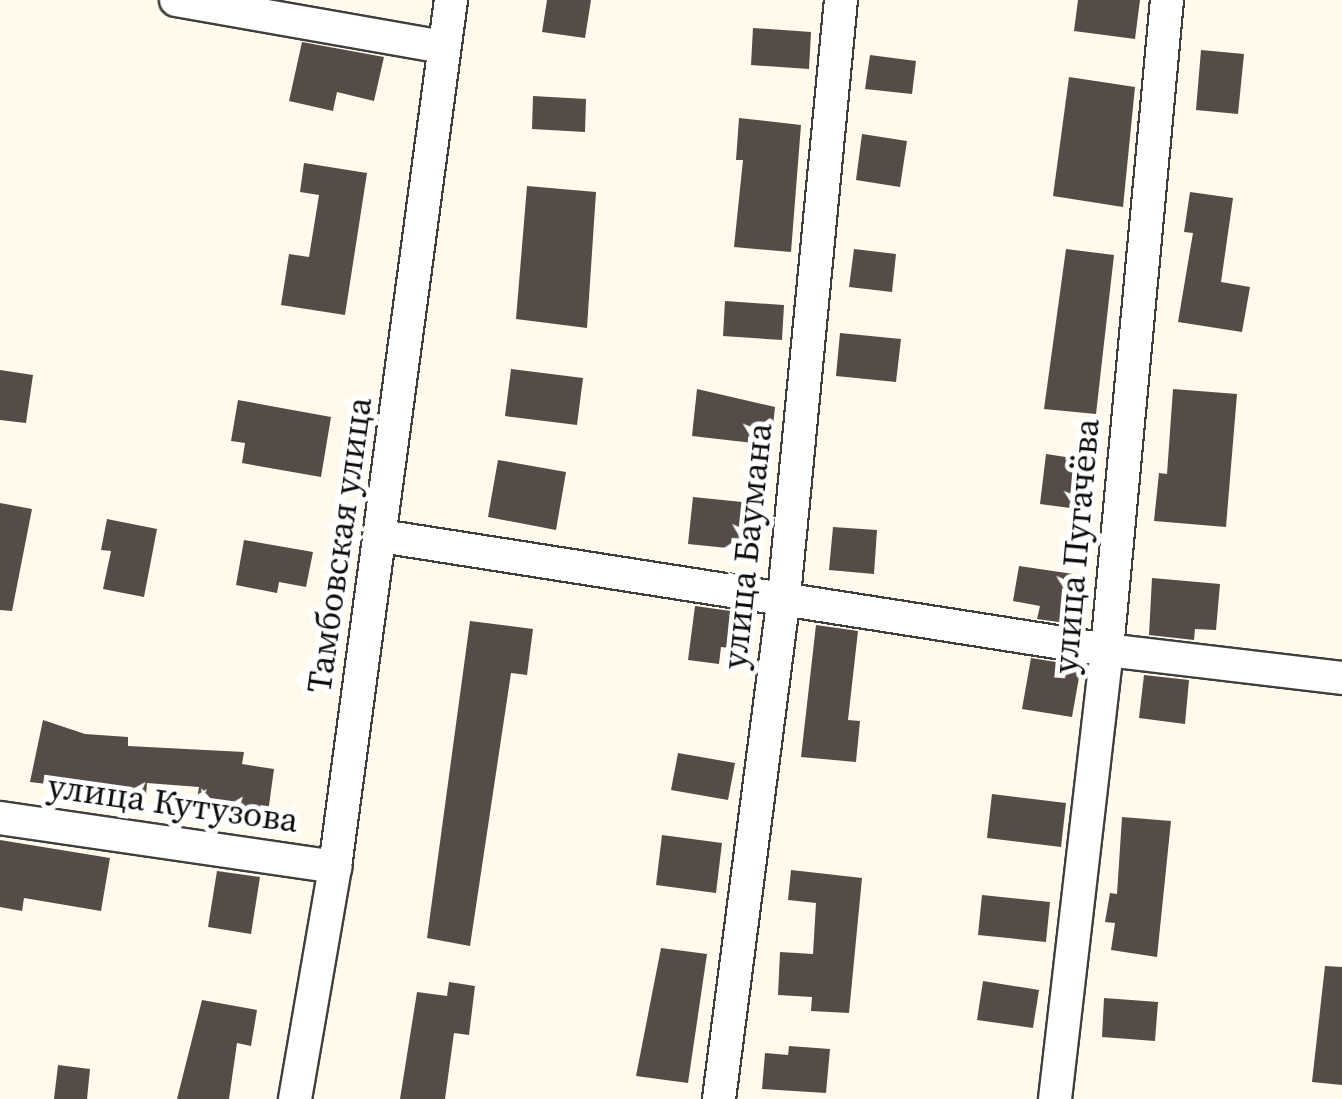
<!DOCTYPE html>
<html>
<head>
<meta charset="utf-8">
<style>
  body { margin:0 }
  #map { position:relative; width:1342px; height:1099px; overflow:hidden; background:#fffaeb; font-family:"Source Serif 4",serif }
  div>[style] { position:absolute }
  .building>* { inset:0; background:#554c48 }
  .roads { filter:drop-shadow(2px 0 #3f3f3f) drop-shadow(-2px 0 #3f3f3f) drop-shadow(0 2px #3f3f3f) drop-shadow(0 -2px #3f3f3f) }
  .minor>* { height:32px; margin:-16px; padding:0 16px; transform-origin:16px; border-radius:16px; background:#fff }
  span { translate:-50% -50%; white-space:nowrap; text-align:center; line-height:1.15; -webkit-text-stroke:10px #fff; paint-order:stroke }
  .street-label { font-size:35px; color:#0c0c0c }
</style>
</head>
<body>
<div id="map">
  <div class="building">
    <div style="clip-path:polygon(547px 0,591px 0,585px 38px,542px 32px)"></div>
    <div style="clip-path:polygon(1078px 0,1140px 0,1135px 39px,1074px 31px)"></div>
    <div style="clip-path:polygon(753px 28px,811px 32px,809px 69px,751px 65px)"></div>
    <div style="clip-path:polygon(302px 42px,384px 57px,374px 101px,337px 92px,333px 111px,289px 101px)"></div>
    <div style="clip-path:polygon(1201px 50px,1244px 54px,1238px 114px,1196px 110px)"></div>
    <div style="clip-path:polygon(870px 55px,916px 61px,912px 94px,865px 89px)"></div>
    <div style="clip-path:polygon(1069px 77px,1135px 87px,1123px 207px,1053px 196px)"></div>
    <div style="clip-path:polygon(533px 96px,586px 99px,585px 132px,532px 129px)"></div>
    <div style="clip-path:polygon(739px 118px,801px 125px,791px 252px,734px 247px,743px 160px,736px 160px)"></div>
    <div style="clip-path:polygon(862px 134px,907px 141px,900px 187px,856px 180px)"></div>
    <div style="clip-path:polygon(304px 163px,367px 173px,345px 315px,281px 305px,289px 254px,309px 257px,319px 195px,300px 192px)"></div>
    <div style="clip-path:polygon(527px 186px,596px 192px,587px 328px,516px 319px)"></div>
    <div style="clip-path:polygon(1190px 192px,1233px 198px,1221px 282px,1250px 287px,1242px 332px,1178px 322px,1193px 233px,1184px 232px)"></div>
    <div style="clip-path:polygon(854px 249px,896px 254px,892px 292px,849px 287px)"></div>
    <div style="clip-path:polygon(1066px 249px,1114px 255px,1096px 414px,1044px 409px)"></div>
    <div style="clip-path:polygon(725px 301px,784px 305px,782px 340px,723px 336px)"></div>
    <div style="clip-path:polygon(840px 333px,901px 339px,896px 382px,836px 376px)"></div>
    <div style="clip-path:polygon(511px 369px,583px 378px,577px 425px,505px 416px)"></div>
    <div style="clip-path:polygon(0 370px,33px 375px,26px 423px,0 420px)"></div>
    <div style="clip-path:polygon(697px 389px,775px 407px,771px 445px,692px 436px)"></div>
    <div style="clip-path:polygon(1173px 389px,1237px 394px,1226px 527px,1154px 521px,1159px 473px,1167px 474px)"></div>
    <div style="clip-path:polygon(238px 400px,331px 417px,321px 477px,242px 463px,245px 443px,231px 441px)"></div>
    <div style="clip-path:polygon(1046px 454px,1092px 461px,1085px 510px,1040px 504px)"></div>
    <div style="clip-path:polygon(498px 460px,566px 472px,556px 530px,488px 517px)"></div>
    <div style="clip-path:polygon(693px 497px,762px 504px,757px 551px,688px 544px)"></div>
    <div style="clip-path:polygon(0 503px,32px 509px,12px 611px,0 610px)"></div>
    <div style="clip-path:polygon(107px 519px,157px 529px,144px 597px,103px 589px,111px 551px,101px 550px)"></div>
    <div style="clip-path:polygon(833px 527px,877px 530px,874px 574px,829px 570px)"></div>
    <div style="clip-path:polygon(244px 540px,313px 552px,306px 587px,279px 582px,277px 593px,236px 585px)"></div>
    <div style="clip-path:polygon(1019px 566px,1080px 575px,1073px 624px,1037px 619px,1040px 606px,1013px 601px)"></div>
    <div style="clip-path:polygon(1152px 578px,1220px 584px,1216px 630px,1195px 629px,1194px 640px,1149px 635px)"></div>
    <div style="clip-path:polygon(695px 606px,745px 613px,740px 649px,721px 647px,719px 664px,688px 660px)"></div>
    <div style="clip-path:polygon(470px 621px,533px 629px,527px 675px,511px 673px,470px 946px,427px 938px)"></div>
    <div style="clip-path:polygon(816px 625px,858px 631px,848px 720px,860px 721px,856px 762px,801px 757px)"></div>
    <div style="clip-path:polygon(1031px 658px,1081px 666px,1072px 717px,1022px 709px)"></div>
    <div style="clip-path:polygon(1144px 675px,1189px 680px,1185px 724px,1139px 718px)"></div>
    <div style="clip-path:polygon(43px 720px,85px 734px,128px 737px,128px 746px,244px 752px,242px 764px,274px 769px,267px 820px,195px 809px,199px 787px,147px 783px,146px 796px,30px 782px)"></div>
    <div style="clip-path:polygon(678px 753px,735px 763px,728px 800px,671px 790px)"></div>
    <div style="clip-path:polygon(992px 794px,1066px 803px,1061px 847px,987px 838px)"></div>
    <div style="clip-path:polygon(1122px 817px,1171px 821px,1157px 957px,1111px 950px,1115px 923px,1105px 922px,1110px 893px,1117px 894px)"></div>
    <div style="clip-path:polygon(662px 835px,722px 843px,716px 893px,656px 885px)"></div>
    <div style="clip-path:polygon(0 840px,110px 858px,101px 911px,24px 898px,22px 911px,0 907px)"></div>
    <div style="clip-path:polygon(791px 870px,862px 878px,849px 1013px,811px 1011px,812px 997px,778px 995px,780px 952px,813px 954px,816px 903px,788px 900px)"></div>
    <div style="clip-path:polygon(217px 871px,260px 877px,251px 934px,208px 927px)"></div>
    <div style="clip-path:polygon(982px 895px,1050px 902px,1046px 942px,978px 935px)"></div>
    <div style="clip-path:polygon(661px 948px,707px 954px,688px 1083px,636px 1076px)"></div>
    <div style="clip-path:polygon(1325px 966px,1342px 967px,1342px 1085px,1312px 1082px)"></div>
    <div style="clip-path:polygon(983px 981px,1039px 990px,1033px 1028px,977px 1020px)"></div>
    <div style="clip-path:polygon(449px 982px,475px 986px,469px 1035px,454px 1033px,445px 1099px,400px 1099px,417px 992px,447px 996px)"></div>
    <div style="clip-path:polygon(1104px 998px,1158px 1002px,1155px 1041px,1102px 1037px)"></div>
    <div style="clip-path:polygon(202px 1000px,257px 1010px,251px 1046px,237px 1043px,229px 1099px,177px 1099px)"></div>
    <div style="clip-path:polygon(789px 1046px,830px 1049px,826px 1093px,762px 1089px,765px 1053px,788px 1055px)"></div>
    <div style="clip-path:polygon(58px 1065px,90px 1069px,87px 1099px,54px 1099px)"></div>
  </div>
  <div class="roads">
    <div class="minor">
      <div style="left:176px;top:0;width:271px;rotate:10deg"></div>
      <div style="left:381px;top:536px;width:735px;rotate:8.92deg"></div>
      <div style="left:1107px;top:650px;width:237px;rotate:6.8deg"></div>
      <div style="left:0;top:818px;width:339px;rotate:8.3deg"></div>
      <div style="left:295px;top:1099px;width:235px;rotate:-80.2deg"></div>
      <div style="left:335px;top:867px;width:875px;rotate:-82.38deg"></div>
      <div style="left:719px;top:1099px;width:507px;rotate:-82.64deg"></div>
      <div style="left:784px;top:596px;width:599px;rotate:-84.54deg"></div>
      <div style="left:1055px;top:1099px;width:452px;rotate:-83.4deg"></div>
      <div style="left:1107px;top:650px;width:653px;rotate:-84.73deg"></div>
    </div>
  </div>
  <div class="street-label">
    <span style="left:339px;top:545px;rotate:-82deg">Тамбовская улица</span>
    <span style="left:747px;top:546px;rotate:-84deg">улица Баумана</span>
    <span style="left:1076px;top:546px;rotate:-85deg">улица Пугачёва</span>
    <span style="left:173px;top:803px;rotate:8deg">улица Кутузова</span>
  </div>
</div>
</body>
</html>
